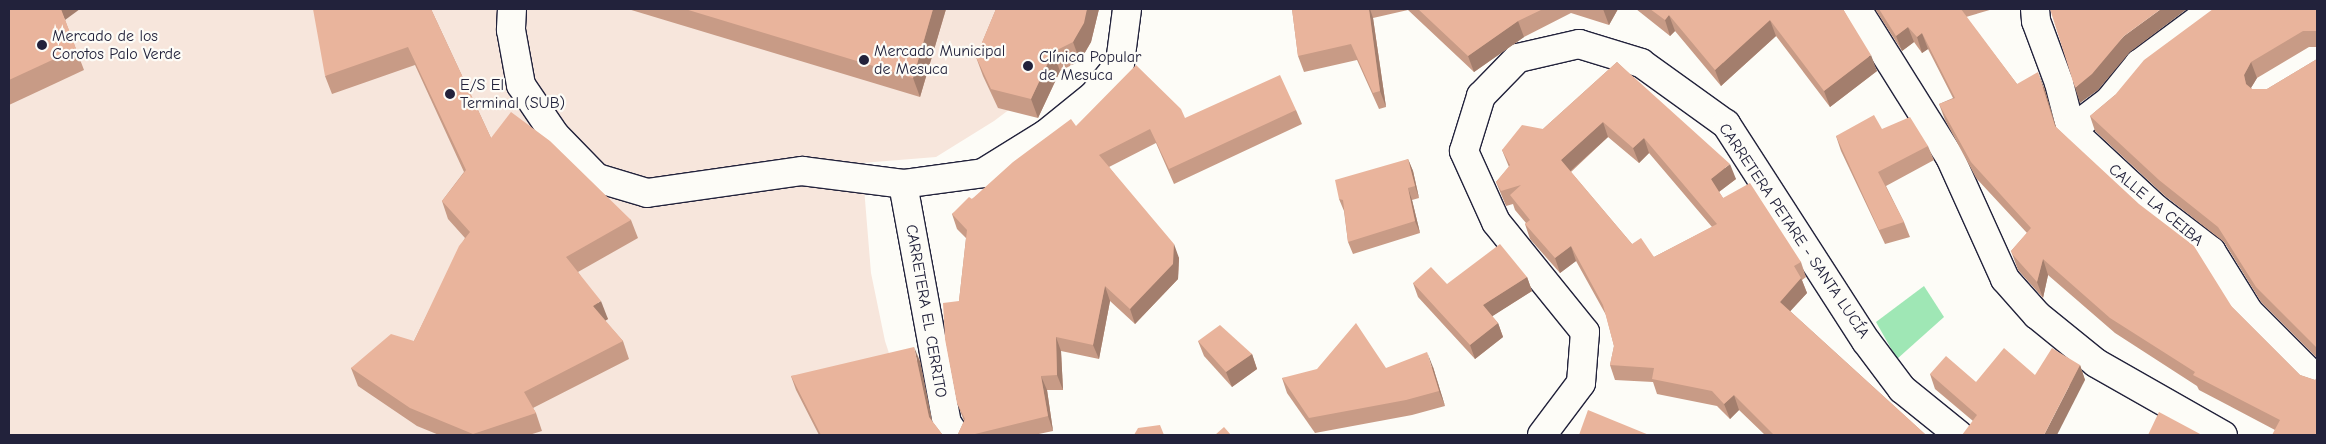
<!DOCTYPE html>
<html>
<head>
<meta charset="utf-8">
<style>
  body { margin:0 }
  #map { position:relative; width:2326px; height:444px; overflow:hidden; background:#fdfcf7; font-family:"Comic Neue",sans-serif }
  div>[style] { position:absolute }
  .built>* { inset:0; background:#f7e6dc }
  .green>* { inset:0; background:#9fe7b5 }
  .roads { filter:drop-shadow(1px 0 #22223b) drop-shadow(-1px 0 #22223b) drop-shadow(0 1px #22223b) drop-shadow(0 -1px #22223b) }
  .minor>* { height:28px; margin:-14px; padding:0 14px; transform-origin:14px; border-radius:14px; background:#fdfcf7 }
  .wall>* { inset:0; background:#c89b86 }
  .shaded-wall>* { inset:0; background:#a37e6d }
  .building>* { inset:0; background:#e9b49c }
  .dots>* { width:14px; height:14px; translate:-50% -50%; box-sizing:border-box; border:2px solid #fdfcf7; border-radius:50% }
  span { translate:-50% -50%; white-space:nowrap; text-align:center; line-height:1.15; -webkit-text-stroke:4.5px #fdfcf7; paint-order:stroke }
  .poi-label { font-size:16px; color:#22223b }
  .left { translate:0 -50%; text-align:left }
  .street-label { font-size:16px; color:#22223b }
  .frame { position:absolute; inset:0; border:10px solid #22223b; pointer-events:none }
</style>
</head>
<body>
<div id="map">
  <div class="built">
    <div style="clip-path:polygon(9px 9px,1086px 9px,1055px 75px,994px 121px,936px 157px,862px 163px,871px 273px,885px 341px,916px 435px,9px 435px)"></div>
  </div>
  <div class="green">
    <div style="clip-path:polygon(1924px 286px,1944px 317px,1897px 359px,1876px 322px)"></div>
  </div>
  <div class="roads">
    <div class="minor">
      <div style="left:512px;top:9px;width:21px;rotate:93deg"></div>
      <div style="left:511px;top:30px;width:56px;rotate:79.7deg"></div>
      <div style="left:521px;top:85px;width:60px;rotate:55.8deg"></div>
      <div style="left:555px;top:135px;width:60px;rotate:45.7deg"></div>
      <div style="left:597px;top:178px;width:52px;rotate:16.7deg"></div>
      <div style="left:647px;top:193px;width:157px;rotate:-8.1deg"></div>
      <div style="left:802px;top:171px;width:102px;rotate:7.3deg"></div>
      <div style="left:903px;top:184px;width:81px;rotate:-7.8deg"></div>
      <div style="left:983px;top:173px;width:74px;rotate:-31.8deg"></div>
      <div style="left:1046px;top:134px;width:60px;rotate:-39deg"></div>
      <div style="left:1093px;top:96px;width:43px;rotate:-50.7deg"></div>
      <div style="left:1120px;top:63px;width:54px;rotate:-82.6deg"></div>
      <div style="left:1857px;top:9px;width:175px;rotate:57.9deg"></div>
      <div style="left:1950px;top:157px;width:134px;rotate:65.7deg"></div>
      <div style="left:2005px;top:279px;width:48px;rotate:48.4deg"></div>
      <div style="left:2037px;top:315px;width:76px;rotate:39.1deg"></div>
      <div style="left:2096px;top:363px;width:146px;rotate:29.6deg"></div>
      <div style="left:2035px;top:9px;width:12px;rotate:85deg"></div>
      <div style="left:2036px;top:21px;width:66px;rotate:69.6deg"></div>
      <div style="left:2059px;top:83px;width:49px;rotate:75.7deg"></div>
      <div style="left:2071px;top:130px;width:115px;rotate:42.9deg"></div>
      <div style="left:2155px;top:208px;width:71px;rotate:37.5deg"></div>
      <div style="left:2211px;top:251px;width:72px;rotate:58.1deg"></div>
      <div style="left:2249px;top:312px;width:96px;rotate:45deg"></div>
      <div style="left:2071px;top:130px;width:48px;rotate:-37.3deg"></div>
      <div style="left:2109px;top:101px;width:48px;rotate:-51deg"></div>
      <div style="left:2139px;top:64px;width:92px;rotate:-36.6deg"></div>
      <div style="left:903px;top:184px;width:243px;rotate:79.6deg"></div>
      <div style="left:947px;top:423px;width:14px;rotate:56deg"></div>
      <div style="left:1542px;top:435px;width:65px;rotate:-53.1deg"></div>
      <div style="left:1581px;top:383px;width:51px;rotate:-85.5deg"></div>
      <div style="left:1585px;top:332px;width:141px;rotate:-129deg"></div>
      <div style="left:1496px;top:222px;width:78px;rotate:-114.3deg"></div>
      <div style="left:1464px;top:151px;width:58px;rotate:-72.8deg"></div>
      <div style="left:1481px;top:96px;width:53px;rotate:-45.8deg"></div>
      <div style="left:1518px;top:58px;width:63px;rotate:-12.9deg"></div>
      <div style="left:1579px;top:44px;width:65px;rotate:17deg"></div>
      <div style="left:1641px;top:63px;width:105px;rotate:35.7deg"></div>
      <div style="left:1726px;top:124px;width:258px;rotate:57.2deg"></div>
      <div style="left:1866px;top:341px;width:60px;rotate:53.1deg"></div>
      <div style="left:1902px;top:389px;width:73px;rotate:38.9deg"></div>
    </div>
  </div>
  <div class="wall">
    <div style="clip-path:polygon(9px 9px,65px 20px,84px 70px,9px 105px)"></div>
    <div style="clip-path:polygon(431px 9px,491px 138px,631px 220px,638px 238px,578px 272px,608px 319px,605px 321px,623px 341px,629px 359px,533px 408px,536px 413px,542px 431px,529px 435px,439px 435px,417px 426px,358px 386px,351px 368px,414px 341px,465px 238px,448px 219px,442px 201px,464px 172px,415px 65px,332px 94px,325px 76px)"></div>
    <div style="clip-path:polygon(628px 9px,946px 9px,920px 97px)"></div>
    <div style="clip-path:polygon(996px 9px,1099px 9px,1091px 42px,1080px 61px,1060px 71px,1038px 118px,998px 108px,983px 76px,976px 57px)"></div>
    <div style="clip-path:polygon(1292px 9px,1618px 9px,1609px 25px,1571px 13px,1524px 37px,1474px 72px,1408px 10px,1373px 18px,1386px 107px,1379px 109px,1357px 60px,1304px 72px,1298px 56px)"></div>
    <div style="clip-path:polygon(1636px 9px,1843px 9px,1877px 71px,1830px 107px,1776px 36px,1721px 86px,1675px 31px,1670px 36px)"></div>
    <div style="clip-path:polygon(1875px 9px,1993px 9px,1966px 17px,2017px 84px,2044px 87px,2056px 127px,2232px 307px,2300px 375px,2315px 380px,2275px 430px,2199px 390px,2197px 386px,2115px 333px,2048px 275px,2043px 298px,2018px 270px,2011px 251px,2027px 233px,1976px 178px,1945px 120px,1939px 104px,1953px 98px,1928px 49px,1922px 53px,1914px 42px,1902px 51px)"></div>
    <div style="clip-path:polygon(2317px 9px,2317px 47px,2309px 47px,2257px 78px,2251px 88px,2252px 89px,2267px 89px,2317px 59px,2317px 358px,2261px 302px,2224px 242px,2165px 196px,2095px 131px,2090px 116px,2115px 95px)"></div>
    <div style="clip-path:polygon(evenodd,1617px 62px,1736px 179px,1719px 192px,1723px 198px,1801px 262px,1806px 277px,1802px 280px,1807px 293px,1790px 311px,1926px 435px,1765px 435px,1739px 410px,1730px 419px,1717px 406px,1657px 394px,1653px 382px,1615px 380px,1610px 365px,1614px 346px,1606px 315px,1576px 261px,1560px 273px,1530px 239px,1525px 224px,1526px 223px,1515px 210px,1513px 204px,1506px 206px,1496px 182px,1509px 167px,1502px 150px,1543px 129px,1617px 62px,1608px 137px,1639px 163px,1649px 153px,1712px 227px,1654px 257px,1632px 244px,1571px 172px,1608px 137px)"></div>
    <div style="clip-path:polygon(1296px 110px,1302px 124px,1174px 184px,1156px 143px,1109px 167px,1179px 258px,1178px 279px,1135px 324px,1110px 301px,1099px 359px,1061px 351px,1063px 390px,1047px 390px,1053px 431px,1034px 435px,819px 435px,796px 390px,791px 376px,920px 361px,932px 421px,942px 434px,958px 434px,964px 421px,957px 403px,959px 301px,966px 238px,957px 229px,952px 214px,972px 199px,1076px 126px)"></div>
    <div style="clip-path:polygon(1882px 129px,1928px 146px,1934px 160px,1886px 186px,1904px 222px,1910px 237px,1885px 244px,1841px 151px,1836px 136px)"></div>
    <div style="clip-path:polygon(1408px 159px,1413px 171px,1419px 198px,1412px 200px,1420px 233px,1353px 254px,1348px 242px,1344px 211px,1339px 199px)"></div>
    <div style="clip-path:polygon(1527px 277px,1532px 291px,1492px 316px,1498px 323px,1503px 337px,1475px 359px,1418px 297px,1413px 283px,1447px 284px)"></div>
    <div style="clip-path:polygon(1198px 341px,1252px 354px,1257px 369px,1232px 387px,1204px 356px)"></div>
    <div style="clip-path:polygon(2080px 365px,2085px 380px,1973px 421px,1935px 389px,1930px 374px,1976px 382px,2035px 375px)"></div>
    <div style="clip-path:polygon(1433px 367px,1445px 406px,1412px 415px,1315px 433px,1287px 393px,1282px 378px,1386px 368px)"></div>
  </div>
  <div class="shaded-wall">
    <div style="clip-path:polygon(60px 9px,80px 9px,65px 20px)"></div>
    <div style="clip-path:polygon(933px 9px,946px 9px,920px 97px,913px 78px)"></div>
    <div style="clip-path:polygon(1087px 9px,1099px 9px,1091px 42px,1080px 61px,1073px 42px)"></div>
    <div style="clip-path:polygon(1369px 9px,1370px 9px,1373px 18px,1386px 107px,1380px 91px)"></div>
    <div style="clip-path:polygon(1603px 9px,1618px 9px,1609px 25px)"></div>
    <div style="clip-path:polygon(2161px 9px,2187px 9px,2130px 52px,2098px 90px,2080px 103px,2075px 88px,2124px 36px)"></div>
    <div style="clip-path:polygon(1669px 15px,1675px 31px,1670px 36px,1665px 20px)"></div>
    <div style="clip-path:polygon(1770px 20px,1776px 36px,1721px 86px,1715px 70px)"></div>
    <div style="clip-path:polygon(1518px 21px,1524px 37px,1474px 72px,1468px 56px)"></div>
    <div style="clip-path:polygon(1908px 27px,1914px 42px,1902px 51px,1896px 36px)"></div>
    <div style="clip-path:polygon(1922px 33px,1928px 49px,1922px 53px,1917px 37px)"></div>
    <div style="clip-path:polygon(1053px 52px,1060px 71px,1038px 118px,1031px 99px)"></div>
    <div style="clip-path:polygon(1871px 55px,1877px 71px,1830px 107px,1824px 91px)"></div>
    <div style="clip-path:polygon(2251px 62px,2257px 78px,2249px 91px,2246px 84px,2244px 75px)"></div>
    <div style="clip-path:polygon(2038px 72px,2044px 87px,2060px 141px,2055px 126px)"></div>
    <div style="clip-path:polygon(1603px 122px,1608px 137px,1566px 175px,1561px 160px)"></div>
    <div style="clip-path:polygon(1644px 138px,1649px 153px,1639px 163px,1633px 148px)"></div>
    <div style="clip-path:polygon(1408px 159px,1413px 171px,1419px 198px,1415px 186px)"></div>
    <div style="clip-path:polygon(1730px 164px,1736px 179px,1716px 194px,1711px 179px)"></div>
    <div style="clip-path:polygon(1408px 188px,1412px 200px,1420px 233px,1415px 221px)"></div>
    <div style="clip-path:polygon(1174px 244px,1179px 258px,1178px 279px,1135px 324px,1130px 309px)"></div>
    <div style="clip-path:polygon(1571px 246px,1576px 261px,1560px 273px,1555px 258px)"></div>
    <div style="clip-path:polygon(2043px 259px,2048px 275px,2043px 298px,2037px 282px)"></div>
    <div style="clip-path:polygon(1527px 277px,1532px 291px,1488px 319px,1483px 305px)"></div>
    <div style="clip-path:polygon(1801px 278px,1807px 293px,1785px 317px,1780px 302px)"></div>
    <div style="clip-path:polygon(1105px 286px,1110px 301px,1099px 359px,1093px 345px)"></div>
    <div style="clip-path:polygon(601px 301px,608px 319px,599px 324px,593px 306px)"></div>
    <div style="clip-path:polygon(1498px 323px,1503px 337px,1475px 359px,1470px 345px)"></div>
    <div style="clip-path:polygon(1056px 337px,1061px 351px,1063px 390px,1057px 375px)"></div>
    <div style="clip-path:polygon(914px 347px,920px 361px,934px 431px,929px 417px)"></div>
    <div style="clip-path:polygon(1427px 352px,1433px 367px,1445px 406px,1439px 391px)"></div>
    <div style="clip-path:polygon(1252px 354px,1257px 369px,1232px 387px,1226px 372px)"></div>
    <div style="clip-path:polygon(2080px 365px,2085px 380px,2057px 435px,2044px 435px)"></div>
    <div style="clip-path:polygon(1041px 376px,1047px 390px,1053px 431px,1048px 416px)"></div>
    <div style="clip-path:polygon(1734px 395px,1739px 410px,1730px 419px,1724px 404px)"></div>
  </div>
  <div class="building">
    <div style="clip-path:polygon(9px 9px,61px 9px,76px 49px,9px 80px)"></div>
    <div style="clip-path:polygon(313px 9px,431px 9px,491px 138px,511px 112px,550px 141px,631px 220px,566px 257px,601px 301px,593px 306px,623px 341px,524px 392px,536px 413px,473px 434px,410px 408px,351px 368px,391px 334px,414px 341px,459px 246px,470px 232px,442px 201px,466px 170px,408px 47px,325px 76px)"></div>
    <div style="clip-path:polygon(685px 9px,933px 9px,913px 78px)"></div>
    <div style="clip-path:polygon(996px 9px,1087px 9px,1084px 23px,1073px 42px,1053px 52px,1031px 99px,991px 89px,976px 57px)"></div>
    <div style="clip-path:polygon(1292px 9px,1369px 9px,1380px 91px,1373px 93px,1351px 44px,1298px 56px)"></div>
    <div style="clip-path:polygon(1418px 9px,1543px 9px,1518px 21px,1468px 56px)"></div>
    <div style="clip-path:polygon(1650px 9px,1843px 9px,1871px 55px,1824px 91px,1770px 20px,1715px 70px,1669px 15px,1665px 20px)"></div>
    <div style="clip-path:polygon(1879px 9px,1961px 9px,2017px 84px,2038px 72px,2055px 126px,2139px 204px,2194px 246px,2232px 307px,2300px 375px,2315px 380px,2317px 377px,2317px 435px,2272px 435px,2280px 420px,2193px 375px,2195px 372px,2110px 318px,2043px 259px,2037px 282px,2013px 255px,2011px 251px,2031px 228px,1971px 162px,1939px 104px,1955px 98px,1922px 33px,1917px 37px,1908px 27px,1896px 36px)"></div>
    <div style="clip-path:polygon(2050px 9px,2161px 9px,2124px 36px,2092px 74px,2075px 88px)"></div>
    <div style="clip-path:polygon(2213px 9px,2317px 9px,2317px 31px,2303px 31px,2251px 62px,2244px 75px,2246px 84px,2252px 89px,2267px 89px,2317px 59px,2317px 348px,2256px 287px,2218px 227px,2159px 180px,2090px 116px,2115px 95px,2144px 60px)"></div>
    <div style="clip-path:polygon(evenodd,1617px 62px,1730px 164px,1711px 179px,1723px 198px,1750px 183px,1801px 262px,1794px 266px,1801px 278px,1780px 302px,1926px 435px,1774px 435px,1734px 395px,1724px 404px,1712px 391px,1652px 379px,1654px 368px,1610px 365px,1614px 346px,1603px 305px,1571px 246px,1555px 258px,1525px 224px,1530px 220px,1510px 195px,1521px 185px,1501px 191px,1496px 182px,1510px 165px,1502px 150px,1522px 125px,1543px 129px,1617px 62px,1603px 122px,1633px 148px,1644px 138px,1717px 224px,1654px 257px,1641px 238px,1632px 244px,1561px 160px,1603px 122px)"></div>
    <div style="clip-path:polygon(1136px 65px,1181px 109px,1185px 118px,1280px 75px,1296px 110px,1169px 169px,1150px 129px,1099px 155px,1174px 244px,1173px 264px,1130px 309px,1105px 286px,1093px 345px,1056px 337px,1057px 375px,1041px 376px,1048px 416px,971px 435px,821px 435px,791px 376px,914px 347px,929px 417px,942px 434px,958px 434px,965px 419px,957px 403px,945px 339px,943px 303px,959px 301px,967px 230px,952px 214px,969px 197px,972px 199px,1013px 162px,1071px 119px,1076px 126px)"></div>
    <div style="clip-path:polygon(1874px 115px,1882px 129px,1910px 117px,1928px 146px,1878px 172px,1904px 222px,1879px 230px,1836px 136px)"></div>
    <div style="clip-path:polygon(1408px 159px,1415px 186px,1408px 188px,1415px 221px,1348px 242px,1343px 200px,1339px 199px,1335px 180px)"></div>
    <div style="clip-path:polygon(1500px 244px,1527px 277px,1483px 305px,1498px 323px,1470px 345px,1413px 283px,1431px 267px,1447px 284px)"></div>
    <div style="clip-path:polygon(1356px 323px,1386px 368px,1427px 352px,1439px 391px,1406px 400px,1309px 418px,1282px 378px,1317px 369px)"></div>
    <div style="clip-path:polygon(1220px 325px,1252px 354px,1226px 372px,1198px 341px)"></div>
    <div style="clip-path:polygon(2004px 348px,2035px 375px,2052px 348px,2080px 365px,2044px 435px,1962px 435px,1977px 415px,1930px 374px,1946px 356px,1976px 382px)"></div>
    <div style="clip-path:polygon(1588px 410px,1649px 435px,1579px 435px)"></div>
    <div style="clip-path:polygon(2159px 412px,2202px 435px,2148px 435px)"></div>
    <div style="clip-path:polygon(1160px 425px,1164px 435px,1134px 435px,1138px 428px)"></div>
    <div style="clip-path:polygon(1224px 427px,1231px 435px,1215px 435px)"></div>
  </div>
  <div class="dots">
    <div style="left:42px;top:45px;background:#22223b"></div>
    <div style="left:864px;top:60px;background:#22223b"></div>
    <div style="left:1028px;top:66px;background:#22223b"></div>
    <div style="left:450px;top:94px;background:#22223b"></div>
  </div>
  <div class="poi-label">
    <span class="left" style="left:52px;top:45px">Mercado de los<br>Corotos Palo Verde</span>
    <span class="left" style="left:874px;top:60px">Mercado Municipal<br>de Mesuca</span>
    <span class="left" style="left:1039px;top:66px">Clínica Popular<br>de Mesuca</span>
    <span class="left" style="left:460px;top:94px">E/S El<br>Terminal (SUB)</span>
  </div>
  <div class="street-label">
    <span style="left:2156px;top:205px;rotate:40deg">CALLE LA CEIBA</span>
    <span style="left:1794px;top:231px;rotate:56deg">CARRETERA PETARE - SANTA LUCÍA</span>
    <span style="left:926px;top:311px;rotate:80deg">CARRETERA EL CERRITO</span>
  </div>
  <div class="frame"></div>
</div>
</body>
</html>
